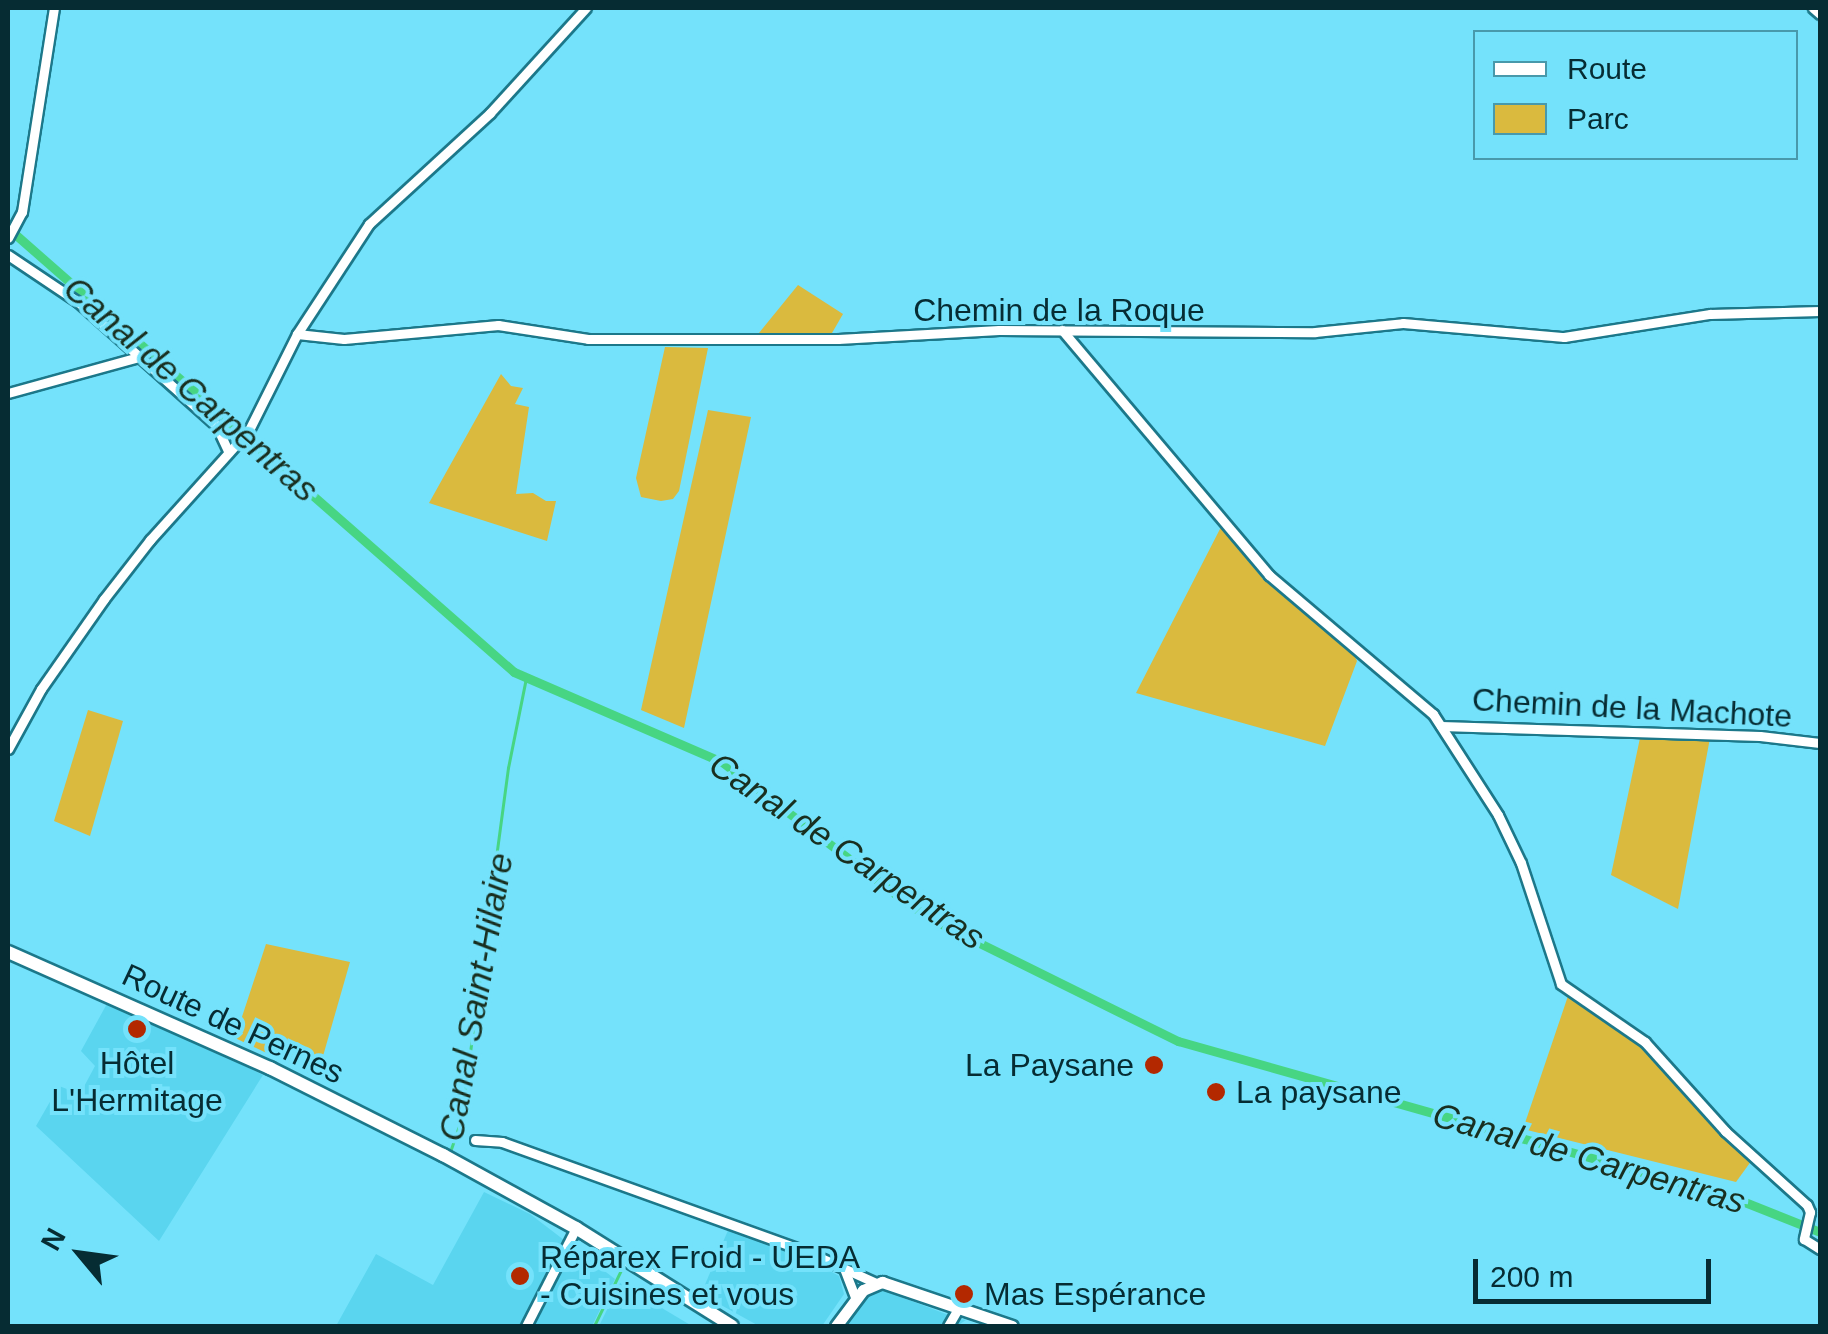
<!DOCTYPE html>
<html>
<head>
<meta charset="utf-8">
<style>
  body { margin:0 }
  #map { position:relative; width:1828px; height:1334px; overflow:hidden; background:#74e2fb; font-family:Helvetica,sans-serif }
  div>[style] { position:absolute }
  .built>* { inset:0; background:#5ad5ef }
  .green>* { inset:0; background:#daba3e }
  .stream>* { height:2.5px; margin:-1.25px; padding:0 1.25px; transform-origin:1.25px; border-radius:1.25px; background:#47d583 }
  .canal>* { height:9px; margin:-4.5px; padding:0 4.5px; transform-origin:4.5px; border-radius:4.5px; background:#47d583 }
  .roads { filter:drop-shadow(2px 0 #1c788a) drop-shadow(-2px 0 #1c788a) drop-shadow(0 2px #1c788a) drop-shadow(0 -2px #1c788a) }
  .minor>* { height:9px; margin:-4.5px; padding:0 4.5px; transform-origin:4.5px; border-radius:4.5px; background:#fff }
  .tertiary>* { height:11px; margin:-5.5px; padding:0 5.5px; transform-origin:5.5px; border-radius:5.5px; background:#fff }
  .secondary>* { height:12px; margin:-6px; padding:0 6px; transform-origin:6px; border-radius:6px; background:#fff }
  .dots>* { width:28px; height:28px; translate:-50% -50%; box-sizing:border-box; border:5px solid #74e2fb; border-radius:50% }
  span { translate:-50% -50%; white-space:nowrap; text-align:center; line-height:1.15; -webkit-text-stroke:8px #74e2fb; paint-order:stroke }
  .street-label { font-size:32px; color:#062c33 }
  .poi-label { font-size:32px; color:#062c33 }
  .right { translate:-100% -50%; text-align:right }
  .left { translate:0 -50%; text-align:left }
  .water-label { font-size:35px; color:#192f20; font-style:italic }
  .frame { position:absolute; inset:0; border:10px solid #062c33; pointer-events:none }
  .legend { position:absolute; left:1473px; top:30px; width:325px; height:130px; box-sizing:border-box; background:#74e2fb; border:2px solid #4899ab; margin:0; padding:12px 18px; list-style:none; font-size:30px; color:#062c33 }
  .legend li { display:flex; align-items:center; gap:20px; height:50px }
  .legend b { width:50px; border:2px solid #4899ab }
  .north { position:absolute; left:30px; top:1204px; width:100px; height:100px; -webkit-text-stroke:8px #74e2fb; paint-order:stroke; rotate:299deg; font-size:28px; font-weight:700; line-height:40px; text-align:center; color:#062c33 }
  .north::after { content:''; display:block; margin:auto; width:35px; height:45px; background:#062c33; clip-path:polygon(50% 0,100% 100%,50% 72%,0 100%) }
  .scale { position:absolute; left:1473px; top:1259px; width:238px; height:45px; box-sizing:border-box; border:5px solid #062c33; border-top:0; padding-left:12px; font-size:30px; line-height:35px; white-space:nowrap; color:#062c33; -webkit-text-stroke:8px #74e2fb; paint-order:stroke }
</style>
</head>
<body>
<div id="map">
  <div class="built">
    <div style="clip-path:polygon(109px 1000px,263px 1075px,159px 1241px,36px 1126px,59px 1086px,80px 1094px,95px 1066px,81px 1051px)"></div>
    <div style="clip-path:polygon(484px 1192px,530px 1214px,615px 1279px,592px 1326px,336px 1326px,376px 1254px,433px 1285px)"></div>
    <div style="clip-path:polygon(729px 1228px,797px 1253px,839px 1276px,844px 1294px,822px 1326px,759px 1326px,701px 1294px)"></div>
    <div style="clip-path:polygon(620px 1283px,692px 1326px,599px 1326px)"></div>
    <div style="clip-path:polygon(880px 1289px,959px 1319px,966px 1320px,957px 1326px,846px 1326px,865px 1295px)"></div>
  </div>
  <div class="green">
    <div style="clip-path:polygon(798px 285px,843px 314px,832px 333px,759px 333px)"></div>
    <div style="clip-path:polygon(665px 347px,708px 348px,679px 491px,673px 499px,661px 501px,641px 497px,636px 478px)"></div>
    <div style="clip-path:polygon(501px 374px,511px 386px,523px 388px,515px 404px,529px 407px,516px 494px,533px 493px,546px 501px,556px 501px,547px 541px,429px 503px)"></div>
    <div style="clip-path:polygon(708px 410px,751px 417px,684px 728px,641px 710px)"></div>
    <div style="clip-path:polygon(1221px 527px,1263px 579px,1351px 649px,1357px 661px,1325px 746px,1136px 693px)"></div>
    <div style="clip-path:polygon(88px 710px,123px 721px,90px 836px,54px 821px)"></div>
    <div style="clip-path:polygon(1640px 738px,1710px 738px,1678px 909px,1611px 875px)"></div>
    <div style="clip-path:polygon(266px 944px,350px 962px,317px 1077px,235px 1038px)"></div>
    <div style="clip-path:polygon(1568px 996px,1639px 1041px,1752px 1160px,1736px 1182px,1523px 1129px)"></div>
  </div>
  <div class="stream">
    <div style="left:449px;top:1155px;width:37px;rotate:-71deg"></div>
    <div style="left:461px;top:1120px;width:355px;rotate:-82.4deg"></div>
    <div style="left:508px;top:768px;width:92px;rotate:-78.7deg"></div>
    <div style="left:594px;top:1326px;width:69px;rotate:-64.2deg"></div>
  </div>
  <div class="canal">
    <div style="left:8px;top:228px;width:673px;rotate:41.27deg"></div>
    <div style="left:514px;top:672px;width:227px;rotate:23.4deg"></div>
    <div style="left:722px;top:762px;width:238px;rotate:37.3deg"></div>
    <div style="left:911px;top:906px;width:42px;rotate:30.3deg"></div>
    <div style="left:947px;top:927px;width:258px;rotate:26.3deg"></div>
    <div style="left:1178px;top:1041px;width:581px;rotate:15.78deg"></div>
    <div style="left:1737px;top:1199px;width:89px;rotate:21.7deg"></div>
  </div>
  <div class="roads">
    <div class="minor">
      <div style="left:1813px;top:8px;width:9px;rotate:41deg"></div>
      <div style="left:8px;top:238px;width:30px;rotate:-62deg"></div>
      <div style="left:22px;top:212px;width:206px;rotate:-81.1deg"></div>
      <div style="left:8px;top:255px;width:84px;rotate:33.9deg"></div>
      <div style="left:78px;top:302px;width:185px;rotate:41.7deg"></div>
      <div style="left:216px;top:425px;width:29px;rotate:65deg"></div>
      <div style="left:1062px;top:330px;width:321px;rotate:49.8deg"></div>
      <div style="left:1269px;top:575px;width:215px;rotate:40.3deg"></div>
      <div style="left:1433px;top:714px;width:120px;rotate:57.2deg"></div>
      <div style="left:1498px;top:815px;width:53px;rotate:64.4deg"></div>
      <div style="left:1521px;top:863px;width:127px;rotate:71.7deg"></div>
      <div style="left:1561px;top:984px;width:102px;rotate:34.6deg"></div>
      <div style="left:1645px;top:1042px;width:120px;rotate:48deg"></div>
      <div style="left:1725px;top:1131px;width:110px;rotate:42.1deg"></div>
      <div style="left:1807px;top:1205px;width:8px;rotate:67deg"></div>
      <div style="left:1810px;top:1212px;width:28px;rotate:103deg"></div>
      <div style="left:1804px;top:1239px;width:19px;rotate:32deg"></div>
      <div style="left:297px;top:334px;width:47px;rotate:6.1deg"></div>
      <div style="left:344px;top:339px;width:155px;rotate:-5.2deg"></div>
      <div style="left:498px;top:325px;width:91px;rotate:8.8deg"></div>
      <div style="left:588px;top:339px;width:250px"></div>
      <div style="left:838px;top:339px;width:161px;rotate:-3.2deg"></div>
      <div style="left:999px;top:330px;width:316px;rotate:0.4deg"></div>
      <div style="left:1315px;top:332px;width:88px;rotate:-5.8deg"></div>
      <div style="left:1403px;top:323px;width:162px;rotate:5deg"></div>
      <div style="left:1564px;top:337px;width:148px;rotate:-9deg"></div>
      <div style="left:1710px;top:314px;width:110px;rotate:-1.6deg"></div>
      <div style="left:8px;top:393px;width:136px;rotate:-15.4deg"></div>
      <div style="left:1441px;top:726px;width:319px;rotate:1.8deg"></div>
      <div style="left:1760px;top:736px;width:60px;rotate:6.7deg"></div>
      <div style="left:8px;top:749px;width:68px;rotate:-61.2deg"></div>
      <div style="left:41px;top:689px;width:110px;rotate:-55deg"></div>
      <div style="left:104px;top:599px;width:75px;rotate:-52.1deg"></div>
      <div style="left:150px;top:540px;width:148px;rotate:-48deg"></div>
      <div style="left:249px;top:430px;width:107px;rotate:-63.4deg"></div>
      <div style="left:297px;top:334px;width:131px;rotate:-56.8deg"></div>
      <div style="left:369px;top:224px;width:164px;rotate:-42.5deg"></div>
      <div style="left:490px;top:113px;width:142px;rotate:-47.6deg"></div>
      <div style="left:475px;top:1140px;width:27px;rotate:4deg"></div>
      <div style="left:502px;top:1142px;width:325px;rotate:19.8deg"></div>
      <div style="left:808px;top:1252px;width:75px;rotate:24.5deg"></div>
      <div style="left:845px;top:1271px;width:31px;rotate:69deg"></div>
      <div style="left:526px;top:1326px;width:110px;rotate:-63deg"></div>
      <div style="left:948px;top:1326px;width:22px;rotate:-60deg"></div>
    </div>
    <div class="tertiary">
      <div style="left:836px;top:1326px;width:45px;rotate:-53.1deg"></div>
      <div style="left:863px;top:1290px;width:21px;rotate:-23deg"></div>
      <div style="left:882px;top:1282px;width:137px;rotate:18.7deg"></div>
    </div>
    <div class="secondary">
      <div style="left:8px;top:952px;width:287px;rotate:23.9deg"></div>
      <div style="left:270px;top:1068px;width:194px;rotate:26.7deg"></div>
      <div style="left:443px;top:1155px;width:152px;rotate:28.8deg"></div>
      <div style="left:576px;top:1228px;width:184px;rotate:32.1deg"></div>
    </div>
  </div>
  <div class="dots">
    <div style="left:137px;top:1029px;background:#b32800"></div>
    <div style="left:1154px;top:1065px;background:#b32800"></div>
    <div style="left:1216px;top:1092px;background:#b32800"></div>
    <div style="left:520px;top:1276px;background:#b32800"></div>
    <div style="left:964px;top:1294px;background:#b32800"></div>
  </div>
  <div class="street-label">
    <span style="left:1059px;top:310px">Chemin de la Roque</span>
    <span style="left:1632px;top:708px;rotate:3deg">Chemin de la Machote</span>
    <span style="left:233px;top:1024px;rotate:25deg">Route de Pernes</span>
  </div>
  <div class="poi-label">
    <span style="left:137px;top:1082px">Hôtel<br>L'Hermitage</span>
    <span class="right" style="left:1134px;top:1065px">La Paysane</span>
    <span class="left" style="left:1236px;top:1092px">La paysane</span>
    <span class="left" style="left:540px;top:1276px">Réparex Froid - UEDA<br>- Cuisines et vous</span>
    <span class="left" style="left:984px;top:1294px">Mas Espérance</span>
  </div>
  <div class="water-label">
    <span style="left:191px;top:389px;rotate:41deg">Canal de Carpentras</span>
    <span style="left:847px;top:851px;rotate:34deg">Canal de Carpentras</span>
    <span style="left:476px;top:997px;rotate:-80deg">Canal Saint-Hilaire</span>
    <span style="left:1589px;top:1158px;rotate:16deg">Canal de Carpentras</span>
  </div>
  <div class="frame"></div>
  <ul class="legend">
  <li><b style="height:12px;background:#fff"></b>Route</li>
  <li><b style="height:28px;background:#daba3e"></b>Parc</li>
  </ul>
  <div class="north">N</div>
  <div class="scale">200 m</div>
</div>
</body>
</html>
